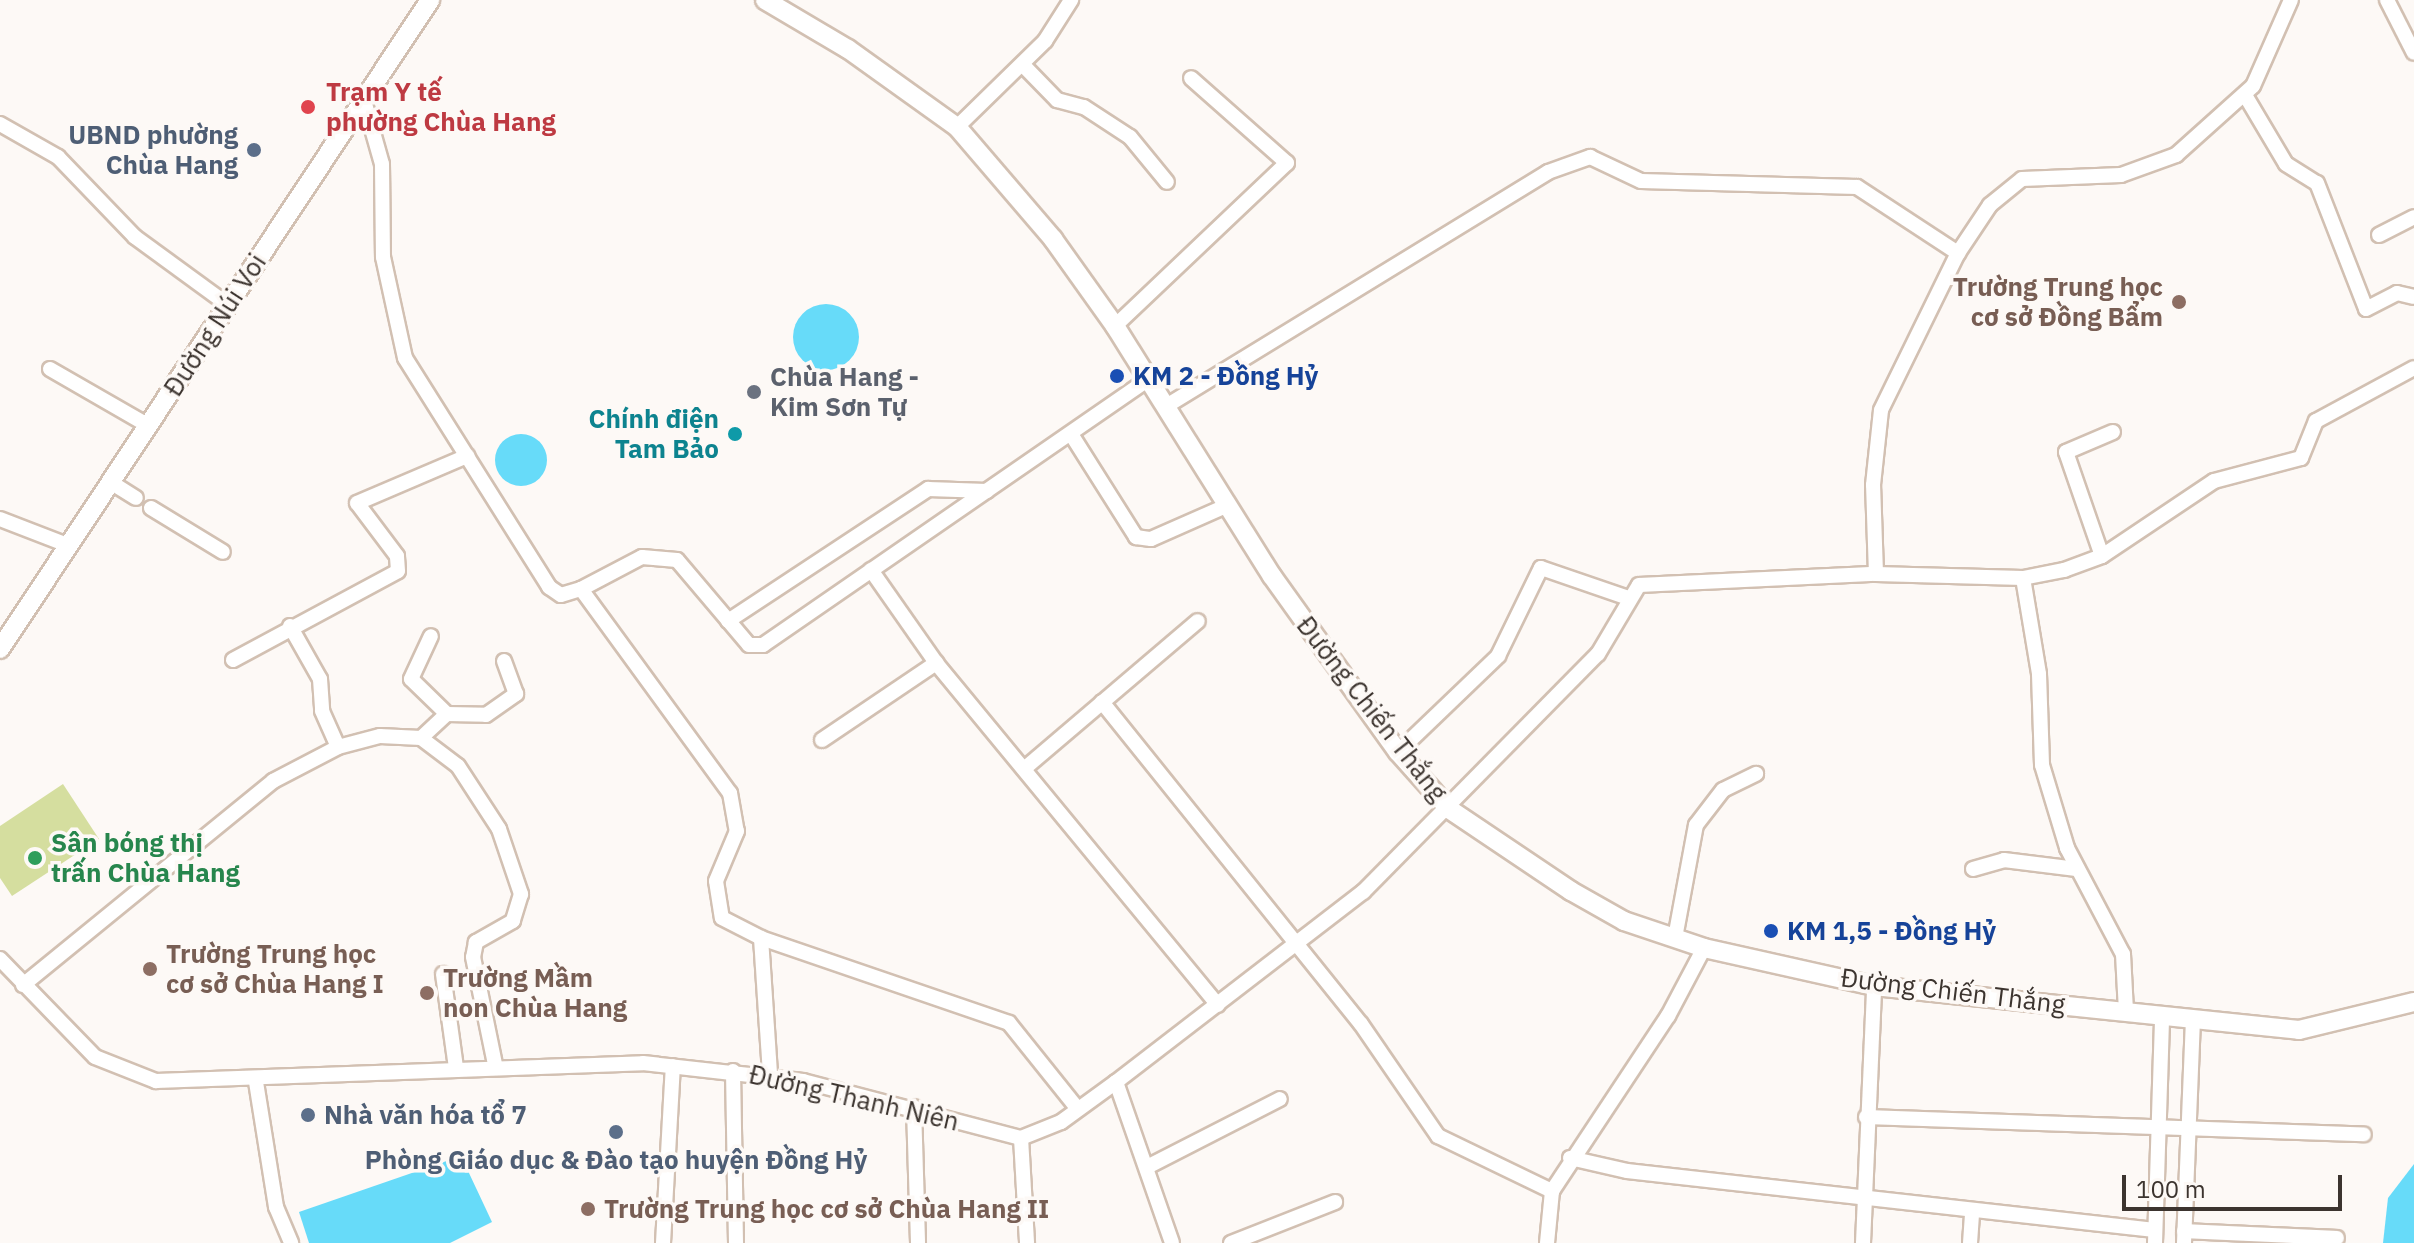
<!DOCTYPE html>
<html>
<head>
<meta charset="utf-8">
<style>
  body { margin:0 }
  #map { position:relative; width:2414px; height:1243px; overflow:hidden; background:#fdf9f6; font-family:"IBM Plex Sans",sans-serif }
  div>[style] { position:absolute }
  .green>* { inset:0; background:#d5de9f }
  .water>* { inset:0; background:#67dbf9 }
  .round { border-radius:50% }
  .roads { filter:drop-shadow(2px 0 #d2c0b2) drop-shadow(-2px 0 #d2c0b2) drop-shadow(0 2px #d2c0b2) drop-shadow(0 -2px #d2c0b2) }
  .minor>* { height:14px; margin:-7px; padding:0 7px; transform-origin:7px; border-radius:7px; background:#fff }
  .major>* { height:18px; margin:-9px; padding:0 9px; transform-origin:9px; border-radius:9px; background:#fff }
  .dots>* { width:22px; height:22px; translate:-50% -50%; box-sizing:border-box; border:4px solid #fdf9f6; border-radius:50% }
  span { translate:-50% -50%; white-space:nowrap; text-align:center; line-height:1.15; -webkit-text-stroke:7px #fdf9f6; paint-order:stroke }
  .health-label { font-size:26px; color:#be3a42; font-weight:700 }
  .left { translate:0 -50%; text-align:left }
  .service-label { font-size:26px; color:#4e5e75; font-weight:700 }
  .right { translate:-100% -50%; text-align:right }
  .education-label { font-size:26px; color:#785e54; font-weight:700 }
  .street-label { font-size:26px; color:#3c342f }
  .transit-label { font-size:26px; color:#164399; font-weight:700 }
  .worship-label { font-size:26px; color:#5b616d; font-weight:700 }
  .culture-label { font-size:26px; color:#0d838f; font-weight:700 }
  .leisure-label { font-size:26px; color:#27864d; font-weight:700 }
  .scale { position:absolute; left:2122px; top:1175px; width:220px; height:36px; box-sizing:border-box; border:4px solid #3c342f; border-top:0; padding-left:10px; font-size:24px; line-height:28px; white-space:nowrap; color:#3c342f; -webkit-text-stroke:6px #fdf9f6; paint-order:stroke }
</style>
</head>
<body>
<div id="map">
  <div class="green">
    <div style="clip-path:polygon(63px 784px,99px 839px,12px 896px,0 878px,0 826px)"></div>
  </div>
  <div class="water">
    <div class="round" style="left:793px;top:304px;width:66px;height:66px"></div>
    <div class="round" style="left:495px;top:434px;width:52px;height:52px"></div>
    <div style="clip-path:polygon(461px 1156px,492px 1222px,450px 1243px,309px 1243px,299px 1212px)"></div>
    <div style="clip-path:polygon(2414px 1164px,2414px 1243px,2383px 1243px,2388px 1198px)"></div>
  </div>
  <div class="roads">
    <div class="minor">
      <div style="left:2387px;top:0;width:59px;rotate:63deg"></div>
      <div style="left:1023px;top:65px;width:49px;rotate:45.8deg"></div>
      <div style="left:1057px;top:100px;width:28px;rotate:15deg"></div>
      <div style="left:1084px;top:107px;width:55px;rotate:33.1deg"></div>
      <div style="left:1130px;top:137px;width:58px;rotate:50.6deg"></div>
      <div style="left:2245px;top:95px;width:80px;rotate:59.3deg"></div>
      <div style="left:2286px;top:164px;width:36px;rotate:32deg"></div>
      <div style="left:2317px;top:183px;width:135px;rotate:68.7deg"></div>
      <div style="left:2366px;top:309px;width:35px;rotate:-27deg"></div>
      <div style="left:2397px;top:293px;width:17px;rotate:13deg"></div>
      <div style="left:365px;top:104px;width:62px;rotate:74.2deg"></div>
      <div style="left:382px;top:164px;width:93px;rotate:89.4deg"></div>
      <div style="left:383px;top:257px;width:103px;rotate:77.7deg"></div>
      <div style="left:405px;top:358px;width:271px;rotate:57.8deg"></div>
      <div style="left:549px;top:587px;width:14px;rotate:34deg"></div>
      <div style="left:561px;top:595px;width:21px;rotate:-17deg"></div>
      <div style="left:581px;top:589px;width:253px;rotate:53.9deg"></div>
      <div style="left:730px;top:793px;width:39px;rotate:80deg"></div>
      <div style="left:737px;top:831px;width:54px;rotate:112.8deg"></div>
      <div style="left:716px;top:881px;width:37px;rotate:81deg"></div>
      <div style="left:722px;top:918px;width:44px;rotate:27.1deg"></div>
      <div style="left:761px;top:938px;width:262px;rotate:18.9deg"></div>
      <div style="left:1009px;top:1023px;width:110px;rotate:51.3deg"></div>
      <div style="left:0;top:124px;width:67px;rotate:29.6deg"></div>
      <div style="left:58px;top:157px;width:111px;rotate:46.1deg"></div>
      <div style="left:135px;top:237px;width:114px;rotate:36.1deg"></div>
      <div style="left:957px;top:127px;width:123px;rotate:-44.3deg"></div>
      <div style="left:1045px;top:41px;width:49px;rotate:-57.6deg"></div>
      <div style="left:2379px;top:235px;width:39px;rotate:-27deg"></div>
      <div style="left:1115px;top:326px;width:237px;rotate:-43.5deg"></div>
      <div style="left:1287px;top:163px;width:128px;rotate:-138.5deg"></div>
      <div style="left:50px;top:369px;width:114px;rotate:29.9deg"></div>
      <div style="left:1168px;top:405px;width:446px;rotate:-31.5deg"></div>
      <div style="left:1548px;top:172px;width:45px;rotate:-19.7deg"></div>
      <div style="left:1590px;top:157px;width:56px;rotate:25.2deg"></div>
      <div style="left:1641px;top:181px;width:216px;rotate:1.6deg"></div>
      <div style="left:1857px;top:187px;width:121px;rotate:33.2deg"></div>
      <div style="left:1071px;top:434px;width:122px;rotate:57.7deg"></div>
      <div style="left:1136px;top:537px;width:15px;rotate:8deg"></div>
      <div style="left:1151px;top:539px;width:84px;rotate:-23.8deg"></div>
      <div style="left:112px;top:483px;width:28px;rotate:32deg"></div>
      <div style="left:151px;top:508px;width:84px;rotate:31.4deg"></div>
      <div style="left:0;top:519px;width:75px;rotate:21.1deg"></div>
      <div style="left:2102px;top:556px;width:110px;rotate:-109.1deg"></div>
      <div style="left:2066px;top:452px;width:51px;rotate:-23.1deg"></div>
      <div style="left:871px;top:570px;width:113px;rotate:55deg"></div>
      <div style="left:936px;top:663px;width:443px;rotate:50.5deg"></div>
      <div style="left:1876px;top:574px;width:89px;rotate:-91.9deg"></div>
      <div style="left:1873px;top:485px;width:75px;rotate:-83.9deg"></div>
      <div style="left:1881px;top:410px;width:175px;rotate:-63.9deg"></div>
      <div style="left:1958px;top:253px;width:58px;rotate:-56.3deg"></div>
      <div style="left:1990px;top:205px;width:41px;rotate:-39.1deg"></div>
      <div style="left:2022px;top:179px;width:99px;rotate:-2.3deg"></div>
      <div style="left:2121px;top:175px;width:59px;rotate:-20deg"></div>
      <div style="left:2176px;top:155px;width:103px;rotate:-41.9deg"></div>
      <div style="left:2253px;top:86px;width:94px;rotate:-66.2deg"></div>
      <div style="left:2023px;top:578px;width:97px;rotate:80.5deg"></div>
      <div style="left:2039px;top:674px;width:91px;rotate:88.1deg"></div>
      <div style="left:2042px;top:765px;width:87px;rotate:73.2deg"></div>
      <div style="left:2067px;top:848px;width:120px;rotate:62.2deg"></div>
      <div style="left:2123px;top:954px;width:58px;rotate:87deg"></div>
      <div style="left:581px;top:589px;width:69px;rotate:-27.7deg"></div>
      <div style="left:642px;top:557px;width:35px;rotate:5deg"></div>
      <div style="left:677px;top:560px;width:111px;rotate:49.7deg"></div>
      <div style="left:749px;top:645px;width:14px"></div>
      <div style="left:763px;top:645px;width:470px;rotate:-34.6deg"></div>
      <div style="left:728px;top:621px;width:240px;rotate:-33.4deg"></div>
      <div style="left:928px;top:489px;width:59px;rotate:1.9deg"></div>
      <div style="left:290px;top:626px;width:61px;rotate:60.5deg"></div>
      <div style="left:320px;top:679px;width:32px;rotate:86deg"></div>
      <div style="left:322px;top:711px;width:39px;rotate:66deg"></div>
      <div style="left:233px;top:660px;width:187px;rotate:-28.3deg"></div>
      <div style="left:398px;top:571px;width:15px;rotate:-94deg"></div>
      <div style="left:397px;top:556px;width:66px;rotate:-127deg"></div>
      <div style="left:357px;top:503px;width:120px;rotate:-23.1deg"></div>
      <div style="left:1102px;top:702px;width:413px;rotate:51.2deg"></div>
      <div style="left:1361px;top:1024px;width:136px;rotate:55.5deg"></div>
      <div style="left:1438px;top:1136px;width:127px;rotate:25.8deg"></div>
      <div style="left:447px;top:714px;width:39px;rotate:1deg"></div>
      <div style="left:486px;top:715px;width:37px;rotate:-35deg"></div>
      <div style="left:516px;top:694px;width:35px;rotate:-110deg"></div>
      <div style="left:421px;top:738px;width:35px;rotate:-43deg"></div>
      <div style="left:447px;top:714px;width:50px;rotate:-135.8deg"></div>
      <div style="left:411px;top:679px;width:47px;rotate:-65.1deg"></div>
      <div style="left:822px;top:740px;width:138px;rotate:-34deg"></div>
      <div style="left:1398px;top:752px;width:139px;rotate:-43.8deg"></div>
      <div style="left:1498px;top:656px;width:98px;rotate:-64deg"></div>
      <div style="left:1541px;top:568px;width:92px;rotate:19deg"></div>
      <div style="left:1024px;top:769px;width:228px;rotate:-40.4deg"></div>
      <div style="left:1973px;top:869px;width:32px;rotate:-16deg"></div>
      <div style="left:2004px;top:860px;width:73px;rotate:7.1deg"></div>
      <div style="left:761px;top:938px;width:137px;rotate:86.2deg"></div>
      <div style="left:1675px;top:938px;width:115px;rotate:-79.5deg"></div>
      <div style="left:1696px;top:825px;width:44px;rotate:-52.4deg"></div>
      <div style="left:1723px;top:790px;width:37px;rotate:-26deg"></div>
      <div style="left:0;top:959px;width:136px;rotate:45.9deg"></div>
      <div style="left:95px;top:1057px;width:66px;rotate:21.5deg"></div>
      <div style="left:156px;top:1081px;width:487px;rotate:-2.1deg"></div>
      <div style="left:643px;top:1063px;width:161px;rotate:6.4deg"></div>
      <div style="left:803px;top:1081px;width:225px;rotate:14.7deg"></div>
      <div style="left:1021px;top:1138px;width:43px;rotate:-21.8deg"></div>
      <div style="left:1061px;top:1122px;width:68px;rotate:-36deg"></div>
      <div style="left:1116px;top:1082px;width:312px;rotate:-37.6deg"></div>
      <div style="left:1363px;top:892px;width:334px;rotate:-45.4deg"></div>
      <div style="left:1598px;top:654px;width:80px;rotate:-59.3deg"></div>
      <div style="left:1639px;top:585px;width:237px;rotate:-2.7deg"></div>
      <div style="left:1876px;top:574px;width:147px;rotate:1.6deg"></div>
      <div style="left:2023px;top:578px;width:42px;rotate:-11deg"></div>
      <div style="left:2064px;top:570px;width:40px;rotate:-20.2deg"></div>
      <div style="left:2102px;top:556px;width:135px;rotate:-33.8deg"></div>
      <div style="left:2214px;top:481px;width:90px;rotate:-14.8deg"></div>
      <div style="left:2301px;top:458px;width:40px;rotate:-68deg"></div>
      <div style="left:2316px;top:421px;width:111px;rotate:-28.4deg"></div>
      <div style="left:443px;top:974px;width:95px;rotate:82.1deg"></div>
      <div style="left:23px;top:985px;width:323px;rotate:-39.2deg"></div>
      <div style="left:273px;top:781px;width:73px;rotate:-27.6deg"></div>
      <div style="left:338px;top:747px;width:43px;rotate:-14.7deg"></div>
      <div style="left:380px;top:736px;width:41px;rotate:2.8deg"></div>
      <div style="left:421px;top:738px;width:46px;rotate:37.1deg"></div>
      <div style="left:458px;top:766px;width:75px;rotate:56.9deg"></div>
      <div style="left:499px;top:829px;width:69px;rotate:71.3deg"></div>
      <div style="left:521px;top:894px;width:28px;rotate:107deg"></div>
      <div style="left:513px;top:921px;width:43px;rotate:150.4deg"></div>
      <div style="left:476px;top:942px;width:15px;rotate:101deg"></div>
      <div style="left:473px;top:957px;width:109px;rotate:78.4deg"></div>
      <div style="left:733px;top:1071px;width:172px;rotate:89deg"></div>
      <div style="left:256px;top:1082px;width:127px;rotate:80.9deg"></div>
      <div style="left:276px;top:1207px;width:39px;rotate:67deg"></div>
      <div style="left:1116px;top:1082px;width:170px;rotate:70.8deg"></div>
      <div style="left:914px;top:1107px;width:136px;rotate:88.3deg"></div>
      <div style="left:1866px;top:1117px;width:498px;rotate:2deg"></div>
      <div style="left:1021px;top:1138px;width:105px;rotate:86.7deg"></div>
      <div style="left:1570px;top:1158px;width:58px;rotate:12.8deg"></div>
      <div style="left:1627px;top:1171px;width:531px;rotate:6.38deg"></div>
      <div style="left:1147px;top:1167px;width:149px;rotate:-27.1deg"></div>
      <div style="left:2184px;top:1231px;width:153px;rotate:2.6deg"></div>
      <div style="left:663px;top:1243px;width:177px;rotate:-86.8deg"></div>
      <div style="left:1231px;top:1243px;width:112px;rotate:-21.5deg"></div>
      <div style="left:1547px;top:1243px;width:52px;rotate:-84.5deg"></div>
      <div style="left:1552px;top:1191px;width:210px;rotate:-56.5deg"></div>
      <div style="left:1668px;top:1016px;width:77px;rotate:-62.1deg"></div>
      <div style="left:1863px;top:1243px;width:257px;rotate:-87.5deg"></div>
      <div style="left:1970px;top:1243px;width:30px;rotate:-86deg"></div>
      <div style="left:2155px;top:1243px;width:223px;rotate:-88.2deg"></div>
      <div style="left:2184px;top:1243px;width:222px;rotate:-87.7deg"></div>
    </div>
    <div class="major">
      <div style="left:765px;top:0;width:96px;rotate:30.6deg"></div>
      <div style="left:848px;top:49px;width:134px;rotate:35.6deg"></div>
      <div style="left:957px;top:127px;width:148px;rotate:49.4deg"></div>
      <div style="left:1053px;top:239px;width:107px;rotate:54.5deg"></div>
      <div style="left:1115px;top:326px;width:295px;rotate:57.9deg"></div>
      <div style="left:1272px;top:576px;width:216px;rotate:54.4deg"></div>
      <div style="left:1398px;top:752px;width:76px;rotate:48.2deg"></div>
      <div style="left:1449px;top:809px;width:147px;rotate:33.9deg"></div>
      <div style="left:1571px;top:891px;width:61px;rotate:29.5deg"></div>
      <div style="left:1624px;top:921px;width:84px;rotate:18.6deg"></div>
      <div style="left:1704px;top:948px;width:174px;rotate:12.6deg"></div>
      <div style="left:1874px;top:986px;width:427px;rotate:5.9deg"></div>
      <div style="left:2299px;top:1030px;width:118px;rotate:-13.7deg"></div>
      <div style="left:0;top:649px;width:779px;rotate:-56.47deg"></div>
    </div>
  </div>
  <div class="dots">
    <div style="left:308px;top:107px;background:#e0444e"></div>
    <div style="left:254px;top:150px;background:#5c6f8a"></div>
    <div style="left:2179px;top:302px;background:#8d6e63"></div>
    <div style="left:1117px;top:376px;background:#1a4fb4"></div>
    <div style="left:754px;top:392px;background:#6b7280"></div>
    <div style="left:735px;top:434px;background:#0f9aa8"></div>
    <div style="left:35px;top:858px;background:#2e9e5b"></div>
    <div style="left:1771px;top:931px;background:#1a4fb4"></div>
    <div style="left:150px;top:969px;background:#8d6e63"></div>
    <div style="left:427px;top:993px;background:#8d6e63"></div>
    <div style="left:308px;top:1115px;background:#5c6f8a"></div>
    <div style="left:616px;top:1132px;background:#5c6f8a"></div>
    <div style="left:588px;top:1209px;background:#8d6e63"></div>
  </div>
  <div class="health-label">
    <span class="left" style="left:326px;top:107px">Trạm Y tế<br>phường Chùa Hang</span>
  </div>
  <div class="service-label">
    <span class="right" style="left:238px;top:150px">UBND phường<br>Chùa Hang</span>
    <span class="left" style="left:324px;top:1115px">Nhà văn hóa tổ 7</span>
    <span style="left:616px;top:1160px">Phòng Giáo dục &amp; Đào tạo huyện Đồng Hỷ</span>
  </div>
  <div class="education-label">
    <span class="right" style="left:2163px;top:302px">Trường Trung học<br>cơ sở Đồng Bẩm</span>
    <span class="left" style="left:166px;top:969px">Trường Trung học<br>cơ sở Chùa Hang I</span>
    <span class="left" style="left:443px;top:993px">Trường Mầm<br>non Chùa Hang</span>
    <span class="left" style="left:604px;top:1209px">Trường Trung học cơ sở Chùa Hang II</span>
  </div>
  <div class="street-label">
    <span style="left:215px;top:325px;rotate:-57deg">Đường Núi Voi</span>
    <span style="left:1372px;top:709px;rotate:52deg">Đường Chiến Thắng</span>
    <span style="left:1953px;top:991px;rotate:7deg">Đường Chiến Thắng</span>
    <span style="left:854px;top:1098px;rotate:13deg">Đường Thanh Niên</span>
  </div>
  <div class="transit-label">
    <span class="left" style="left:1133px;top:376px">KM 2 - Đồng Hỷ</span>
    <span class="left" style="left:1787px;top:931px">KM 1,5 - Đồng Hỷ</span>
  </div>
  <div class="worship-label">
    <span class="left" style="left:770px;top:392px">Chùa Hang -<br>Kim Sơn Tự</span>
  </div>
  <div class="culture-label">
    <span class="right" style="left:719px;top:434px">Chính điện<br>Tam Bảo</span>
  </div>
  <div class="leisure-label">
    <span class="left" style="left:51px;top:858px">Sân bóng thị<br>trấn Chùa Hang</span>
  </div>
  <div class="scale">100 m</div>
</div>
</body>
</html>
